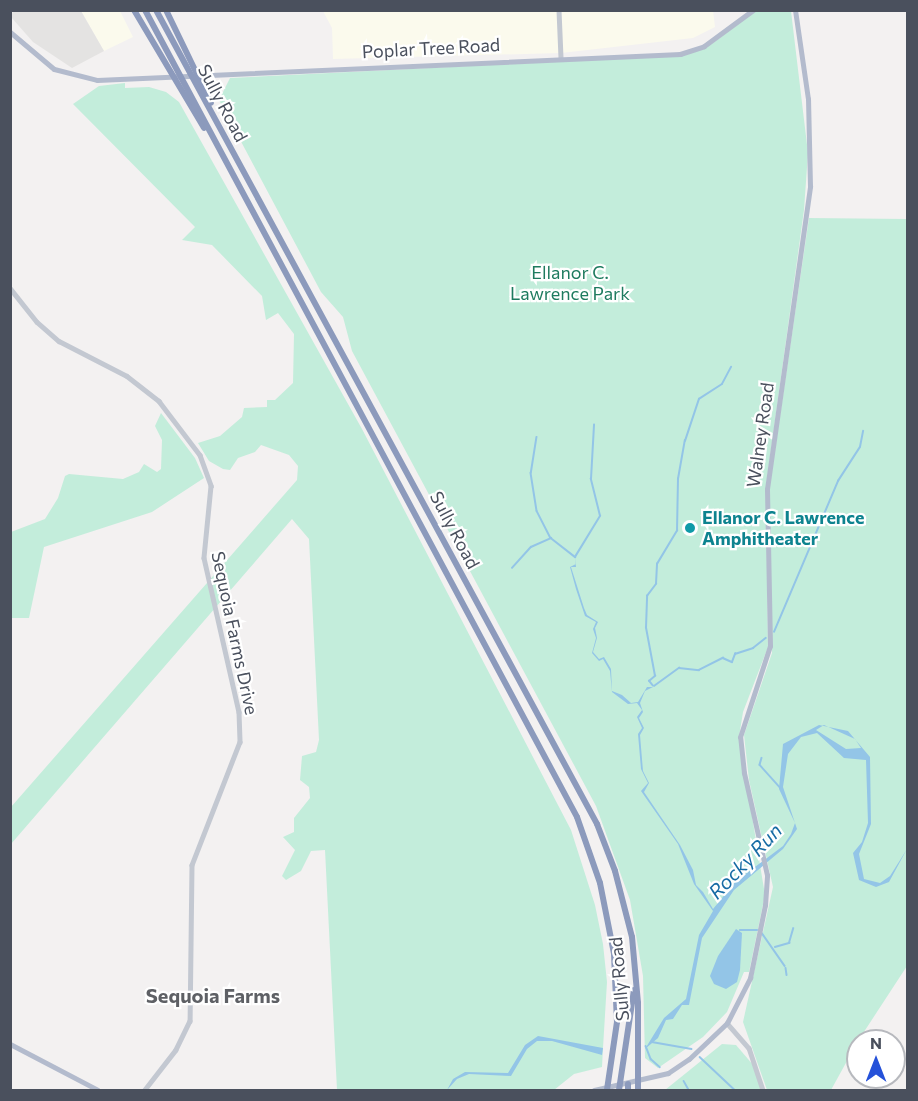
<!DOCTYPE html>
<html>
<head>
<meta charset="utf-8">
<style>
  body { margin:0 }
  #map { position:relative; width:918px; height:1101px; overflow:hidden; background:#f3f1f1; font-family:Commissioner,sans-serif }
  div>[style] { position:absolute }
  .commercial>* { inset:0; background:#fbfaed }
  .education>* { inset:0; background:#e4e3e2 }
  .green>* { inset:0; background:#c3eddb }
  .water>* { inset:0; background:#93c5e7 }
  .stream>* { height:1.5px; margin:-0.75px; padding:0 0.75px; transform-origin:0.75px; border-radius:0.75px; background:#93c5e7 }
  .minor>* { height:4.5px; margin:-2.25px; padding:0 2.25px; transform-origin:2.25px; border-radius:2.25px; background:#c3c8d1 }
  .major>* { height:5px; margin:-2.5px; padding:0 2.5px; transform-origin:2.5px; border-radius:2.5px; background:#b3bbcd }
  .highway>* { height:6px; margin:-3px; padding:0 3px; transform-origin:3px; border-radius:3px; background:#8c9abc }
  .dots>* { width:16px; height:16px; translate:-50% -50%; box-sizing:border-box; border:3px solid #fff; border-radius:50% }
  span { translate:-50% -50%; white-space:nowrap; text-align:center; line-height:1.15; -webkit-text-stroke:4.5px #fff; paint-order:stroke }
  .street-label { font-size:18px; color:#4a505d }
  .park-label { font-size:18px; color:#1e7b5f }
  .culture-label { font-size:18px; color:#0d838f; font-weight:700 }
  .left { translate:0 -50%; text-align:left }
  .water-label { font-size:20px; color:#166ba4; font-style:italic }
  .neighbourhood-label { font-size:20px; color:#5e6065; font-weight:700 }
  .frame { position:absolute; inset:0; border:12px solid #4a505d; pointer-events:none }
  .north { position:absolute; left:846px; top:1029px; width:60px; height:60px; box-sizing:border-box; background:#fff; border:2px solid #b7b9be; border-radius:50%; rotate:0deg; font-size:16px; font-weight:700; line-height:24px; text-align:center; color:#4a505d }
  .north::after { content:''; display:block; margin:auto; width:21px; height:27px; background:#2551d9; clip-path:polygon(50% 0,100% 100%,50% 72%,0 100%) }
</style>
</head>
<body>
<div id="map">
  <div class="commercial">
    <div style="clip-path:polygon(713px 10px,715px 27px,693px 38px,561px 53px,333px 59px,332px 28px,323px 11px)"></div>
    <div style="clip-path:polygon(81px 11px,120px 11px,133px 37px,104px 51px)"></div>
  </div>
  <div class="education">
    <div style="clip-path:polygon(13px 11px,81px 11px,104px 51px,72px 68px,33px 42px,11px 17px)"></div>
  </div>
  <div class="green">
    <div style="clip-path:polygon(756px 11px,791px 11px,808px 153px,804px 210px,766px 486px,768px 647px,743px 712px,739px 737px,765px 895px,749px 972px,744px 972px,727px 1012px,703px 1037px,658px 1068px,645px 1058px,643px 976px,630px 900px,596px 806px,352px 351px,343px 317px,321px 292px,219px 100px,230px 78px,672px 56px,713px 43px)"></div>
    <div style="clip-path:polygon(125px 83px,125px 88px,149px 87px,166px 92px,179px 102px,362px 429px,571px 830px,595px 905px,603px 944px,607px 982px,603px 1048px,602px 1067px,574px 1074px,554px 1090px,337px 1090px,325px 850px,311px 851px,301px 871px,286px 880px,282px 876px,295px 850px,283px 837px,294px 832px,294px 818px,310px 798px,309px 787px,300px 780px,302px 756px,316px 752px,319px 740px,309px 539px,292px 519px,11px 844px,11px 807px,297px 480px,298px 466px,289px 455px,261px 445px,255px 452px,238px 458px,230px 470px,223px 469px,209px 461px,198px 443px,220px 436px,242px 417px,244px 408px,267px 407px,267px 400px,275px 400px,293px 383px,294px 334px,278px 313px,266px 320px,262px 296px,212px 245px,182px 240px,195px 227px,73px 104px,99px 86px)"></div>
    <div style="clip-path:polygon(809px 218px,907px 219px,907px 966px,858px 1041px,831px 1090px,767px 1090px,743px 1022px,773px 887px,749px 780px,744px 735px,772px 653px,769px 491px)"></div>
    <div style="clip-path:polygon(161px 413px,195px 458px,204px 478px,152px 512px,44px 547px,29px 618px,11px 618px,11px 532px,45px 519px,58px 498px,65px 476px,69px 474px,123px 479px,139px 472px,144px 464px,157px 472px,161px 469px,162px 440px,155px 426px)"></div>
    <div style="clip-path:polygon(722px 1044px,736px 1045px,754px 1066px,762px 1090px,665px 1090px)"></div>
  </div>
  <div class="water">
    <div style="clip-path:polygon(evenodd,575px 557px,576px 567px,571px 567px,584px 608px,587px 615px,598px 622px,595px 628px,597px 638px,593px 652px,599px 659px,604px 657px,611px 669px,612px 691px,622px 695px,631px 703px,638px 702px,647px 687px,653px 687px,645px 691px,640px 703px,643px 712px,639px 718px,644px 728px,640px 735px,643px 771px,649px 783px,644px 792px,680px 845px,693px 870px,696px 885px,703px 892px,713px 909px,736px 881px,783px 846px,791px 834px,795px 823px,779px 789px,783px 744px,819px 725px,848px 731px,870px 757px,871px 824px,859px 854px,864px 879px,880px 883px,890px 876px,907px 849px,889px 882px,876px 887px,859px 880px,853px 853px,862px 842px,868px 823px,866px 760px,844px 758px,817px 733px,801px 737px,788px 754px,783px 787px,797px 829px,783px 849px,734px 890px,702px 938px,689px 1005px,682px 1005px,673px 1019px,666px 1020px,658px 1038px,645px 1049px,664px 1018px,686px 999px,699px 935px,713px 911px,694px 884px,678px 844px,641px 791px,648px 783px,641px 769px,638px 734px,642px 728px,637px 717px,642px 710px,637px 703px,628px 704px,612px 692px,610px 671px,603px 659px,599px 661px,592px 653px,596px 638px,593px 629px,596px 622px,585px 616px,576px 589px,570px 567px,576px 564px,575px 557px,824px 725px,855px 739px,861px 748px,846px 749px,816px 730px,824px 725px)"></div>
    <div style="clip-path:polygon(736px 929px,742px 933px,740px 970px,737px 982px,726px 989px,714px 984px,710px 976px,718px 956px)"></div>
    <div style="clip-path:polygon(538px 1036px,603px 1048px,602px 1055px,552px 1041px,537px 1041px,527px 1049px,511px 1076px,469px 1074px,457px 1079px,447px 1090px,453px 1079px,465px 1072px,508px 1073px,525px 1045px)"></div>
  </div>
  <div class="stream">
    <div style="left:537px;top:437px;width:36px;rotate:99deg"></div>
    <div style="left:531px;top:473px;width:38px;rotate:81deg"></div>
    <div style="left:537px;top:511px;width:30px;rotate:63deg"></div>
    <div style="left:551px;top:538px;width:31px;rotate:38deg"></div>
    <div style="left:575px;top:557px;width:48px;rotate:-58.6deg"></div>
    <div style="left:600px;top:516px;width:38px;rotate:-104deg"></div>
    <div style="left:591px;top:479px;width:54px;rotate:-86.8deg"></div>
    <div style="left:512px;top:568px;width:28px;rotate:-48deg"></div>
    <div style="left:531px;top:547px;width:22px;rotate:-24deg"></div>
    <div style="left:774px;top:632px;width:164px;rotate:-67deg"></div>
    <div style="left:838px;top:481px;width:40px;rotate:-57.1deg"></div>
    <div style="left:860px;top:447px;width:16px;rotate:-79deg"></div>
    <div style="left:653px;top:686px;width:6px;rotate:-129deg"></div>
    <div style="left:649px;top:681px;width:8px;rotate:-40deg"></div>
    <div style="left:655px;top:676px;width:49px;rotate:-100.6deg"></div>
    <div style="left:646px;top:628px;width:32px;rotate:-88deg"></div>
    <div style="left:647px;top:596px;width:15px;rotate:-53deg"></div>
    <div style="left:656px;top:584px;width:20px;rotate:-87deg"></div>
    <div style="left:657px;top:564px;width:39px;rotate:-59deg"></div>
    <div style="left:677px;top:531px;width:52px;rotate:-88.9deg"></div>
    <div style="left:678px;top:479px;width:39px;rotate:-80deg"></div>
    <div style="left:685px;top:441px;width:44px;rotate:-71.6deg"></div>
    <div style="left:699px;top:399px;width:27px;rotate:-33deg"></div>
    <div style="left:722px;top:384px;width:19px;rotate:-62deg"></div>
    <div style="left:654px;top:686px;width:31px;rotate:-36deg"></div>
    <div style="left:679px;top:668px;width:20px;rotate:6deg"></div>
    <div style="left:699px;top:670px;width:27px;rotate:-27deg"></div>
    <div style="left:723px;top:658px;width:10px;rotate:24deg"></div>
    <div style="left:732px;top:662px;width:9px;rotate:-69deg"></div>
    <div style="left:735px;top:654px;width:19px;rotate:-18deg"></div>
    <div style="left:753px;top:648px;width:16px;rotate:-38deg"></div>
    <div style="left:762px;top:758px;width:7px;rotate:106deg"></div>
    <div style="left:760px;top:765px;width:30px;rotate:48deg"></div>
    <div style="left:740px;top:930px;width:17px"></div>
    <div style="left:762px;top:933px;width:40px;rotate:55.1deg"></div>
    <div style="left:775px;top:947px;width:15px;rotate:-16deg"></div>
    <div style="left:789px;top:943px;width:15px;rotate:-74deg"></div>
    <div style="left:786px;top:968px;width:7px;rotate:82deg"></div>
    <div style="left:652px;top:1042px;width:40px;rotate:10deg"></div>
    <div style="left:646px;top:1046px;width:14px;rotate:69deg"></div>
    <div style="left:651px;top:1059px;width:12px;rotate:42deg"></div>
    <div style="left:700px;top:1057px;width:48px;rotate:43.3deg"></div>
    <div style="left:684px;top:1081px;width:10px;rotate:61deg"></div>
  </div>
  <div class="minor">
    <div style="left:559px;top:10px;width:48px;rotate:87.6deg"></div>
    <div style="left:10px;top:288px;width:43px;rotate:51.5deg"></div>
    <div style="left:37px;top:322px;width:29px;rotate:41deg"></div>
    <div style="left:59px;top:341px;width:76px;rotate:27.2deg"></div>
    <div style="left:127px;top:376px;width:41px;rotate:38deg"></div>
    <div style="left:159px;top:401px;width:68px;rotate:52.8deg"></div>
    <div style="left:200px;top:455px;width:33px;rotate:70deg"></div>
    <div style="left:211px;top:486px;width:72px;rotate:95.6deg"></div>
    <div style="left:204px;top:558px;width:158px;rotate:77.2deg"></div>
    <div style="left:239px;top:712px;width:30px;rotate:88deg"></div>
    <div style="left:240px;top:742px;width:132px;rotate:111.3deg"></div>
    <div style="left:192px;top:865px;width:156px;rotate:90.7deg"></div>
    <div style="left:190px;top:1021px;width:32px;rotate:116deg"></div>
    <div style="left:176px;top:1050px;width:51px;rotate:127.8deg"></div>
    <div style="left:727px;top:1023px;width:33px;rotate:49deg"></div>
    <div style="left:749px;top:1048px;width:44px;rotate:71.6deg"></div>
  </div>
  <div class="major">
    <div style="left:10px;top:32px;width:57px;rotate:40.1deg"></div>
    <div style="left:54px;top:69px;width:44px;rotate:14.3deg"></div>
    <div style="left:97px;top:80px;width:584px;rotate:-2.55deg"></div>
    <div style="left:680px;top:54px;width:25px;rotate:-18deg"></div>
    <div style="left:704px;top:46px;width:61px;rotate:-36.3deg"></div>
    <div style="left:10px;top:1044px;width:99px;rotate:27.6deg"></div>
    <div style="left:594px;top:1090px;width:76px;rotate:-12.9deg"></div>
    <div style="left:668px;top:1073px;width:25px;rotate:-34deg"></div>
    <div style="left:689px;top:1059px;width:52px;rotate:-43.5deg"></div>
    <div style="left:727px;top:1023px;width:51px;rotate:-62.9deg"></div>
    <div style="left:750px;top:978px;width:75px;rotate:-78.4deg"></div>
    <div style="left:765px;top:905px;width:30px;rotate:-86deg"></div>
    <div style="left:767px;top:875px;width:105px;rotate:-102.7deg"></div>
    <div style="left:744px;top:773px;width:36px;rotate:-96deg"></div>
    <div style="left:740px;top:737px;width:96px;rotate:-71.8deg"></div>
    <div style="left:770px;top:646px;width:157px;rotate:-91.1deg"></div>
    <div style="left:767px;top:489px;width:306px;rotate:-81.9deg"></div>
    <div style="left:810px;top:186px;width:87px;rotate:-91.3deg"></div>
    <div style="left:808px;top:99px;width:90px;rotate:-98.3deg"></div>
  </div>
  <div class="highway">
    <div style="left:134px;top:10px;width:137px;rotate:59.3deg"></div>
    <div style="left:145px;top:10px;width:915px;rotate:61.84deg"></div>
    <div style="left:577px;top:817px;width:70px;rotate:70.8deg"></div>
    <div style="left:600px;top:883px;width:72px;rotate:78.8deg"></div>
    <div style="left:614px;top:954px;width:68px;rotate:87.5deg"></div>
    <div style="left:617px;top:1022px;width:69px;rotate:98.4deg"></div>
    <div style="left:156px;top:10px;width:926px;rotate:61.55deg"></div>
    <div style="left:597px;top:824px;width:50px;rotate:69deg"></div>
    <div style="left:615px;top:871px;width:68px;rotate:75.6deg"></div>
    <div style="left:632px;top:937px;width:66px;rotate:84.8deg"></div>
    <div style="left:638px;top:1003px;width:87px;rotate:90deg"></div>
    <div style="left:166px;top:10px;width:103px;rotate:64.2deg"></div>
    <div style="left:619px;top:1090px;width:101px;rotate:-81.5deg"></div>
    <div style="left:628px;top:1090px;width:6px;rotate:-90deg"></div>
  </div>
  <div class="dots">
    <div style="left:690px;top:528px;background:#0f9aa8"></div>
  </div>
  <div class="street-label">
    <span style="left:431px;top:48px;rotate:-3deg">Poplar Tree Road</span>
    <span style="left:223px;top:103px;rotate:62deg">Sully Road</span>
    <span style="left:760px;top:435px;rotate:-82deg">Walney Road</span>
    <span style="left:455px;top:530px;rotate:62deg">Sully Road</span>
    <span style="left:235px;top:633px;rotate:78deg">Sequoia Farms Drive</span>
    <span style="left:619px;top:979px;rotate:-95deg">Sully Road</span>
  </div>
  <div class="park-label">
    <span style="left:570px;top:283px">Ellanor C.<br>Lawrence Park</span>
  </div>
  <div class="culture-label">
    <span class="left" style="left:702px;top:528px">Ellanor C. Lawrence<br>Amphitheater</span>
  </div>
  <div class="water-label">
    <span style="left:745px;top:861px;rotate:-46deg">Rocky Run</span>
  </div>
  <div class="neighbourhood-label">
    <span style="left:213px;top:995px">Sequoia Farms</span>
  </div>
  <div class="frame"></div>
  <div class="north">N</div>
</div>
</body>
</html>
